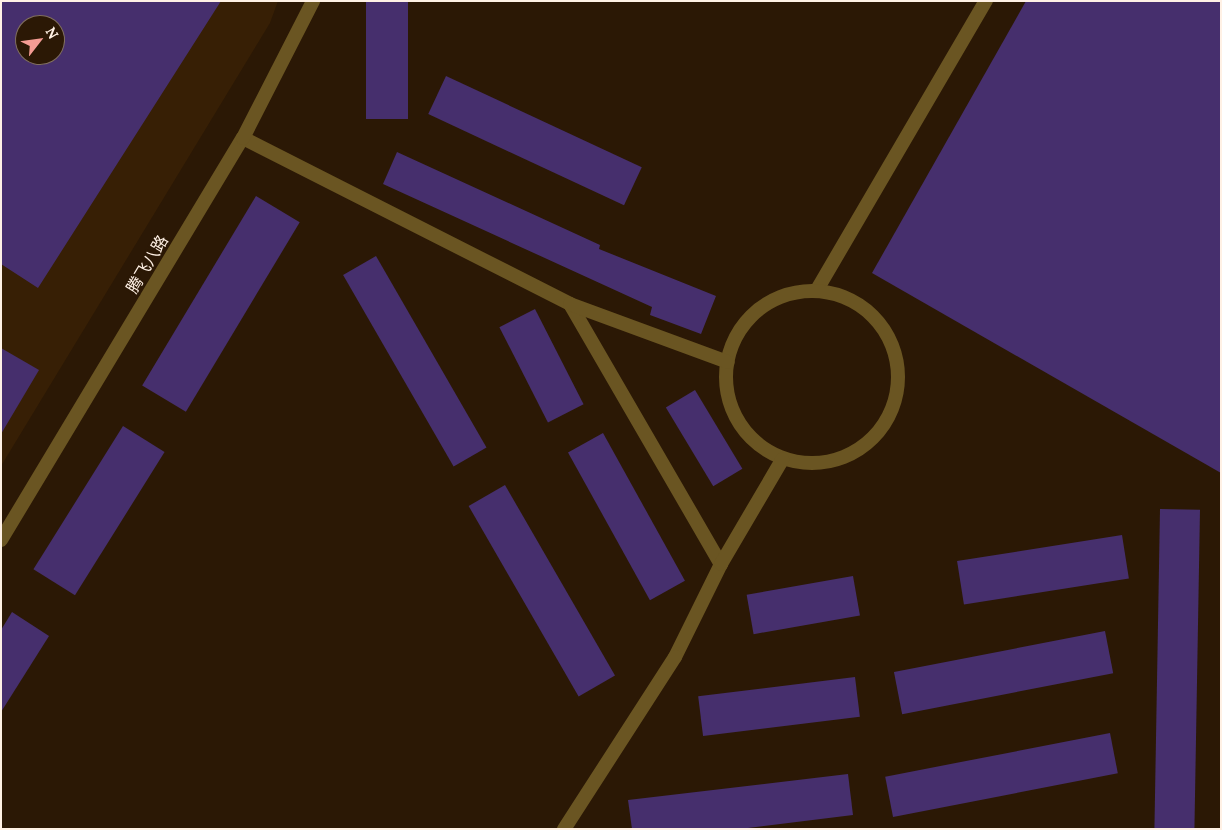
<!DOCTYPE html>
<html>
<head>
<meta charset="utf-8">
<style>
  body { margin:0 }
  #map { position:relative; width:1222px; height:830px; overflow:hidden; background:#2b1805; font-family:Lora,"Noto Sans SC",serif }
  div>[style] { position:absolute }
  .built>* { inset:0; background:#371f05 }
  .building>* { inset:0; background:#462f6d; transform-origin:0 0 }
  .minor>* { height:14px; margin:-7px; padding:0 7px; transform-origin:7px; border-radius:7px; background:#6a5522 }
  .minor>.ring { margin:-7px; padding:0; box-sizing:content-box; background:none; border:14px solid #6a5522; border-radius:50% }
  span { translate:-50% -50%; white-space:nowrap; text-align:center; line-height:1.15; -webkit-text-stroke:4px #2b1805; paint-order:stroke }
  .street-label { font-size:16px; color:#fff1e5 }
  .frame { position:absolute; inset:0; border:2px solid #fff1e5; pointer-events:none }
  .north { position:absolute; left:15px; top:15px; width:50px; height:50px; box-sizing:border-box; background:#2b1805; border:1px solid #806f5f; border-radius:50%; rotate:60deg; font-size:14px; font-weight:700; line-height:20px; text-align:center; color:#fff1e5 }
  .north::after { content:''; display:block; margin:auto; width:18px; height:22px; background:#f59c94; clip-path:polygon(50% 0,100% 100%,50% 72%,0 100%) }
</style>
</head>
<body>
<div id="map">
  <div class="built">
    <div style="clip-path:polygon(evenodd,1px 1px,278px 1px,270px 23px,1px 466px,1px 1px,25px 25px,55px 25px,55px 55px,25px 55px,25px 25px)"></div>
  </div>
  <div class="building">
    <div style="clip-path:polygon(evenodd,1px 1px,221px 1px,38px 288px,1px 264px,1px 1px,25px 25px,55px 25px,55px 55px,25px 55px,25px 25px)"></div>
    <div style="left:366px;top:1px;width:42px;height:118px"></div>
    <div style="clip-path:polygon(1026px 1px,1221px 1px,1221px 473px,872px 273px)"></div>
    <div style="left:446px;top:76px;width:216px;height:42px;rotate:25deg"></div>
    <div style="clip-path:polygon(397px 152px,600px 245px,599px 249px,716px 296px,701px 334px,650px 315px,652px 307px,383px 184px)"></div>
    <div style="left:256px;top:196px;width:51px;height:221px;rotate:31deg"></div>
    <div style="left:376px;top:256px;width:221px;height:38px;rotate:60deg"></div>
    <div style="left:535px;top:309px;width:107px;height:40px;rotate:63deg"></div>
    <div style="clip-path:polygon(1px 348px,39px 370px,1px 434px)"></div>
    <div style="left:695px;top:390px;width:92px;height:34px;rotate:59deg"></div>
    <div style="left:123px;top:426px;width:49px;height:169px;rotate:32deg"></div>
    <div style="left:603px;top:433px;width:169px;height:40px;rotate:61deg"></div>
    <div style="left:505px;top:485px;width:220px;height:42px;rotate:60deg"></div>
    <div style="left:1160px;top:509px;width:40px;height:320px;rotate:1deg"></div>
    <div style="left:1122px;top:535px;width:44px;height:167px;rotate:81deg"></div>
    <div style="left:853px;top:576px;width:40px;height:108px;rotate:80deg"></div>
    <div style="clip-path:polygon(12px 612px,49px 636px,1px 712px,1px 630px)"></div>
    <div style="left:1105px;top:631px;width:43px;height:215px;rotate:79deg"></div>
    <div style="left:855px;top:677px;width:40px;height:158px;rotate:83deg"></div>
    <div style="left:1110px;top:733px;width:41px;height:229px;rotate:79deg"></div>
    <div style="clip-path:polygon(848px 774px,853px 815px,740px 829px,632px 829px,628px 800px)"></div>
  </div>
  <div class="minor">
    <div style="left:243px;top:138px;width:367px;rotate:26.9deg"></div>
    <div style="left:570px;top:304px;width:301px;rotate:59.9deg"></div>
    <div style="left:721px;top:564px;width:104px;rotate:116.3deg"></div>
    <div style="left:675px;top:657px;width:205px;rotate:122.8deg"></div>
    <div style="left:818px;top:288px;width:333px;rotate:-59.7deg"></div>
    <div class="ring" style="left:726px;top:291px;width:158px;height:158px"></div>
    <div style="left:570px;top:304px;width:168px;rotate:20.2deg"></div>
    <div style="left:1px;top:540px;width:469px;rotate:-59deg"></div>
    <div style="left:243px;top:138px;width:154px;rotate:-62.9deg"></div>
    <div style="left:721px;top:564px;width:121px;rotate:-59.6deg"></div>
  </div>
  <div class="street-label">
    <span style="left:147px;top:264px;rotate:-59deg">腾飞八路</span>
  </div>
  <div class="frame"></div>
  <div class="north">N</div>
</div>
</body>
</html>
